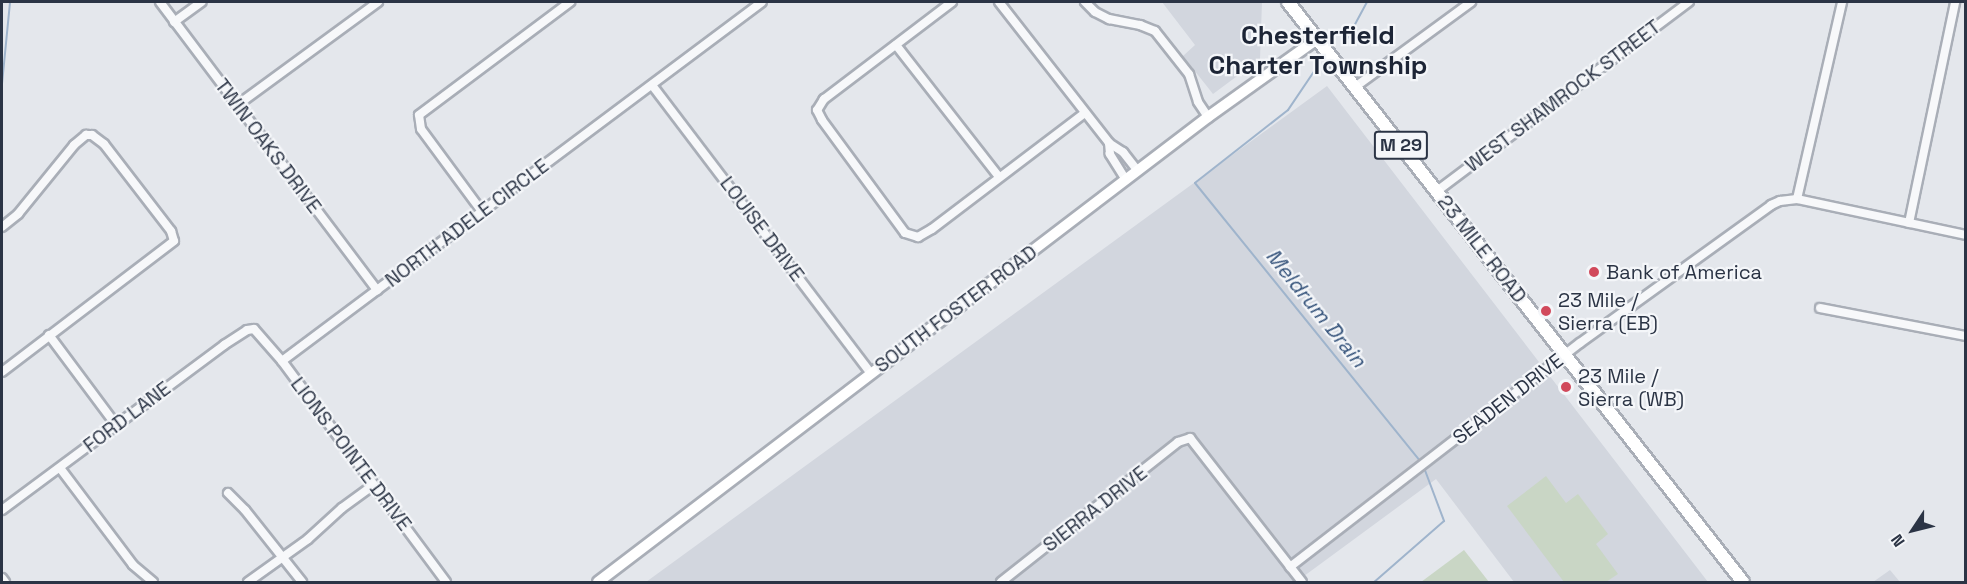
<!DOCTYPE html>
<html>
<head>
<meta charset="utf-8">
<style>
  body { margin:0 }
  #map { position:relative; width:1967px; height:584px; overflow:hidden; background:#e4e7ec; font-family:"Space Grotesk",sans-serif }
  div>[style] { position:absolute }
  .built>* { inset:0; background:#d2d6de }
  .green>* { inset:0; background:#c9d6c5 }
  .stream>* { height:2px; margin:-1px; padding:0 1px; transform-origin:1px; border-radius:1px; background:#9fb4cc }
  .roads { filter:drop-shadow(2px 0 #a9aeb7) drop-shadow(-2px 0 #a9aeb7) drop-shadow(0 2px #a9aeb7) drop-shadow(0 -2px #a9aeb7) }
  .street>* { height:8px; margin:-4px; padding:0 4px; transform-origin:4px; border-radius:4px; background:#f7f8fa }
  .secondary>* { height:10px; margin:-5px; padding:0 5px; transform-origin:5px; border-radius:5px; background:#fff }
  .primary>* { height:12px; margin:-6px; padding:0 6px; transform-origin:6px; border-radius:6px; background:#fff }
  .dots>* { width:16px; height:16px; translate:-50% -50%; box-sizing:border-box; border:3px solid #f4f6f9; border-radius:50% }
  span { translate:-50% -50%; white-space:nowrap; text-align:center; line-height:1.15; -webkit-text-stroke:4.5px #f4f6f9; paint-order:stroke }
  .shield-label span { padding:2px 4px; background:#f4f6f9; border:2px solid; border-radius:4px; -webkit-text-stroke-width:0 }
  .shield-label { font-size:18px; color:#2b3445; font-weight:700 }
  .street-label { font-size:20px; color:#2b3445 }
  .poi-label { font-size:20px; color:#2b3445 }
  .left { translate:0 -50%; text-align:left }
  .water-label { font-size:21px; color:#34527a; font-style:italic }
  .district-label { font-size:26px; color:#1d2536; font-weight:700 }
  .frame { position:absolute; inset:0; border:3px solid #2b3445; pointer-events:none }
  .north { position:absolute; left:1883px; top:500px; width:60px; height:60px; -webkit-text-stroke:4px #f4f6f9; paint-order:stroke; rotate:235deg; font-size:16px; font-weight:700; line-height:24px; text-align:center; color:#2b3445 }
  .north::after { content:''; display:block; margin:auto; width:21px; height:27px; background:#2b3445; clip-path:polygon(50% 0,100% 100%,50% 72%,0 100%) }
</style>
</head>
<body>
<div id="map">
  <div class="built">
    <div style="clip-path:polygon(1162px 2px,1262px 2px,1260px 59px,1213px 94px,1183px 56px,1195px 45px)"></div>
    <div style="clip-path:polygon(1327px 86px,1708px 582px,1514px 582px,1436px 479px,1300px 579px,1302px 582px,646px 582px)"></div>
    <div style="clip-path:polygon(1890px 570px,1900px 582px,1873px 582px)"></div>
  </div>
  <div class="green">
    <div style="clip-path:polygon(1546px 476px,1566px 503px,1578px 494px,1608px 534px,1596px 544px,1618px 574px,1606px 582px,1564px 582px,1507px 506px)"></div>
    <div style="clip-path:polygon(1464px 550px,1489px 582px,1421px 582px)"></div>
  </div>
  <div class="stream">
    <div style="left:1346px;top:41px;width:44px;rotate:-61.7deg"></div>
    <div style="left:1317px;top:67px;width:52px;rotate:124deg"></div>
    <div style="left:1288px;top:110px;width:118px;rotate:141.9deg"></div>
    <div style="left:1195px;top:183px;width:363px;rotate:51deg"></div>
    <div style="left:1423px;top:465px;width:60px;rotate:69.4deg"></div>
    <div style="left:1444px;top:521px;width:93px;rotate:138.9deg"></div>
    <div style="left:2px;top:84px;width:82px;rotate:-84.4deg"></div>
  </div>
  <div class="roads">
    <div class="street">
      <div style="left:160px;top:2px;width:361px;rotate:53deg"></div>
      <div style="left:952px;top:2px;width:161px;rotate:142.8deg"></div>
      <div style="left:824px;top:99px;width:13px;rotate:122deg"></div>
      <div style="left:817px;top:110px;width:11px;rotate:63deg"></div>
      <div style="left:822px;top:120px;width:140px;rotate:53.7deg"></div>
      <div style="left:905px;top:233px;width:14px;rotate:17deg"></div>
      <div style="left:918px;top:237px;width:16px;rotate:-30deg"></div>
      <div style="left:932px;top:229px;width:192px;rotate:-37.2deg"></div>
      <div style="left:999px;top:2px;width:179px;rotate:52deg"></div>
      <div style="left:1085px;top:2px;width:14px;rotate:45deg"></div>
      <div style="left:1095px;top:12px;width:16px;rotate:27deg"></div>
      <div style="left:1109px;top:19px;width:32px;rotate:11deg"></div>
      <div style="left:1140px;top:25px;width:16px;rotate:22deg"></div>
      <div style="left:1155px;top:31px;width:55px;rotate:51.7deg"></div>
      <div style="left:1189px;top:74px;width:29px;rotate:72deg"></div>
      <div style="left:1198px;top:102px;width:18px;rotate:56deg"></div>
      <div style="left:174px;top:22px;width:34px;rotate:-36deg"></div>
      <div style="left:896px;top:45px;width:167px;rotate:52deg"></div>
      <div style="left:652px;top:85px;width:362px;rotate:52.8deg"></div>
      <div style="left:1355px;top:87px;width:144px;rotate:-36.2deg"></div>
      <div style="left:236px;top:106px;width:176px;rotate:-36.2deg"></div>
      <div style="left:1126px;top:180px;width:31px;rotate:-122deg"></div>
      <div style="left:1110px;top:154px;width:11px;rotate:-95deg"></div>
      <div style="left:1109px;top:143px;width:17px;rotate:33deg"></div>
      <div style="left:1123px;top:152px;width:24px;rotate:52deg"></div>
      <div style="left:1437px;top:191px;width:315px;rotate:-36.9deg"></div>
      <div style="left:1797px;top:199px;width:202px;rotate:-77.1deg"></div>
      <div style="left:483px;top:213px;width:104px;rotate:-126.4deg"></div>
      <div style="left:421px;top:129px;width:14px;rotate:-98deg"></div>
      <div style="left:419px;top:115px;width:189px;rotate:-36.8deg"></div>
      <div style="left:1909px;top:223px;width:226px;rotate:-78.2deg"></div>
      <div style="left:2px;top:227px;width:21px;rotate:-39deg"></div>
      <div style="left:18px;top:214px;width:89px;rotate:-50.9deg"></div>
      <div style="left:74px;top:145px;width:16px;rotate:-40deg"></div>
      <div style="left:86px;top:135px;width:6px"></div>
      <div style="left:92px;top:135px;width:15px;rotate:37deg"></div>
      <div style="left:104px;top:144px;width:110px;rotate:52.4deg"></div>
      <div style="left:171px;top:231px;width:10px;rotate:73deg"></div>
      <div style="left:174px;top:241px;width:216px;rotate:142.7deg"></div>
      <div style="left:1820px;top:308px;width:149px;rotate:10.9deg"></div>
      <div style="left:49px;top:335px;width:112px;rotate:53.3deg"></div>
      <div style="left:282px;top:361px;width:599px;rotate:-36.79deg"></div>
      <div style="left:60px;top:468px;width:121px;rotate:53deg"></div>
      <div style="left:133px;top:565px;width:26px;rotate:40deg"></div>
      <div style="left:228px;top:493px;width:24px;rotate:45deg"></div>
      <div style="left:245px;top:510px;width:92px;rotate:51.6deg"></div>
      <div style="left:2px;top:510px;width:277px;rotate:-36.6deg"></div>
      <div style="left:224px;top:345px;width:27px;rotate:-33deg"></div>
      <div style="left:247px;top:330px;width:7px;rotate:-8deg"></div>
      <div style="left:254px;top:329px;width:43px;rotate:48.8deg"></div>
      <div style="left:282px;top:361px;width:275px;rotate:53.4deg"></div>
      <div style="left:1290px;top:567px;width:366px;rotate:-37.7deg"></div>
      <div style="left:1580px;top:343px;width:236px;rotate:-35.8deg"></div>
      <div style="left:1771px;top:205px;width:10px;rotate:-24deg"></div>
      <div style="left:1780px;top:201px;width:17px;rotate:-7deg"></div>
      <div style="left:1797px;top:199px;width:173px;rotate:12deg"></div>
      <div style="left:2px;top:578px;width:5px;rotate:53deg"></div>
      <div style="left:248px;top:582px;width:74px;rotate:-35.6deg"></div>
      <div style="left:308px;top:539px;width:46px;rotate:-42.4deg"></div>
      <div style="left:342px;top:508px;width:39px;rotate:-36deg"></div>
      <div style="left:1001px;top:582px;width:226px;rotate:-38.3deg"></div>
      <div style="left:1178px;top:442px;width:13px;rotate:-18deg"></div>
      <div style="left:1190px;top:438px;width:182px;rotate:52.1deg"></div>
    </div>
    <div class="secondary">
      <div style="left:598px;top:582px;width:767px;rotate:-37.32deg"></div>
      <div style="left:1208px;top:117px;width:134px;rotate:-35.6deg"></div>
    </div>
    <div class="primary">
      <div style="left:1288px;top:2px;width:737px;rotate:51.89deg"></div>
    </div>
  </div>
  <div class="dots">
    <div style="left:1594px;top:272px;background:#d1495b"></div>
    <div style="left:1546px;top:311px;background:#d1495b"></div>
    <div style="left:1566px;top:387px;background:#d1495b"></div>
  </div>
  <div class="shield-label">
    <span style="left:1401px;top:145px">M 29</span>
  </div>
  <div class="street-label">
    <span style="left:1563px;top:96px;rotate:-37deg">WEST SHAMROCK STREET</span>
    <span style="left:268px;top:146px;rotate:53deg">TWIN OAKS DRIVE</span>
    <span style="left:467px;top:223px;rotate:-37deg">NORTH ADELE CIRCLE</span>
    <span style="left:762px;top:229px;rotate:53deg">LOUISE DRIVE</span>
    <span style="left:1482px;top:249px;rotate:52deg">23 MILE ROAD</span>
    <span style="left:956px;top:309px;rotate:-37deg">SOUTH FOSTER ROAD</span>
    <span style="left:1508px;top:399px;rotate:-38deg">SEADEN DRIVE</span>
    <span style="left:127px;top:417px;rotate:-37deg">FORD LANE</span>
    <span style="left:351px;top:454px;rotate:53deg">LIONS POINTE DRIVE</span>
    <span style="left:1095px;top:509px;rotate:-38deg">SIERRA DRIVE</span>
  </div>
  <div class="poi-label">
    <span class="left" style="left:1606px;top:272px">Bank of America</span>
    <span class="left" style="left:1558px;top:312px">23 Mile /<br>Sierra (EB)</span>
    <span class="left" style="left:1578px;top:388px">23 Mile /<br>Sierra (WB)</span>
  </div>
  <div class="water-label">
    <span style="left:1316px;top:308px;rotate:51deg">Meldrum Drain</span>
  </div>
  <div class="district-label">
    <span style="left:1318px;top:51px">Chesterfield<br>Charter Township</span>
  </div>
  <div class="frame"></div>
  <div class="north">N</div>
</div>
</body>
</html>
